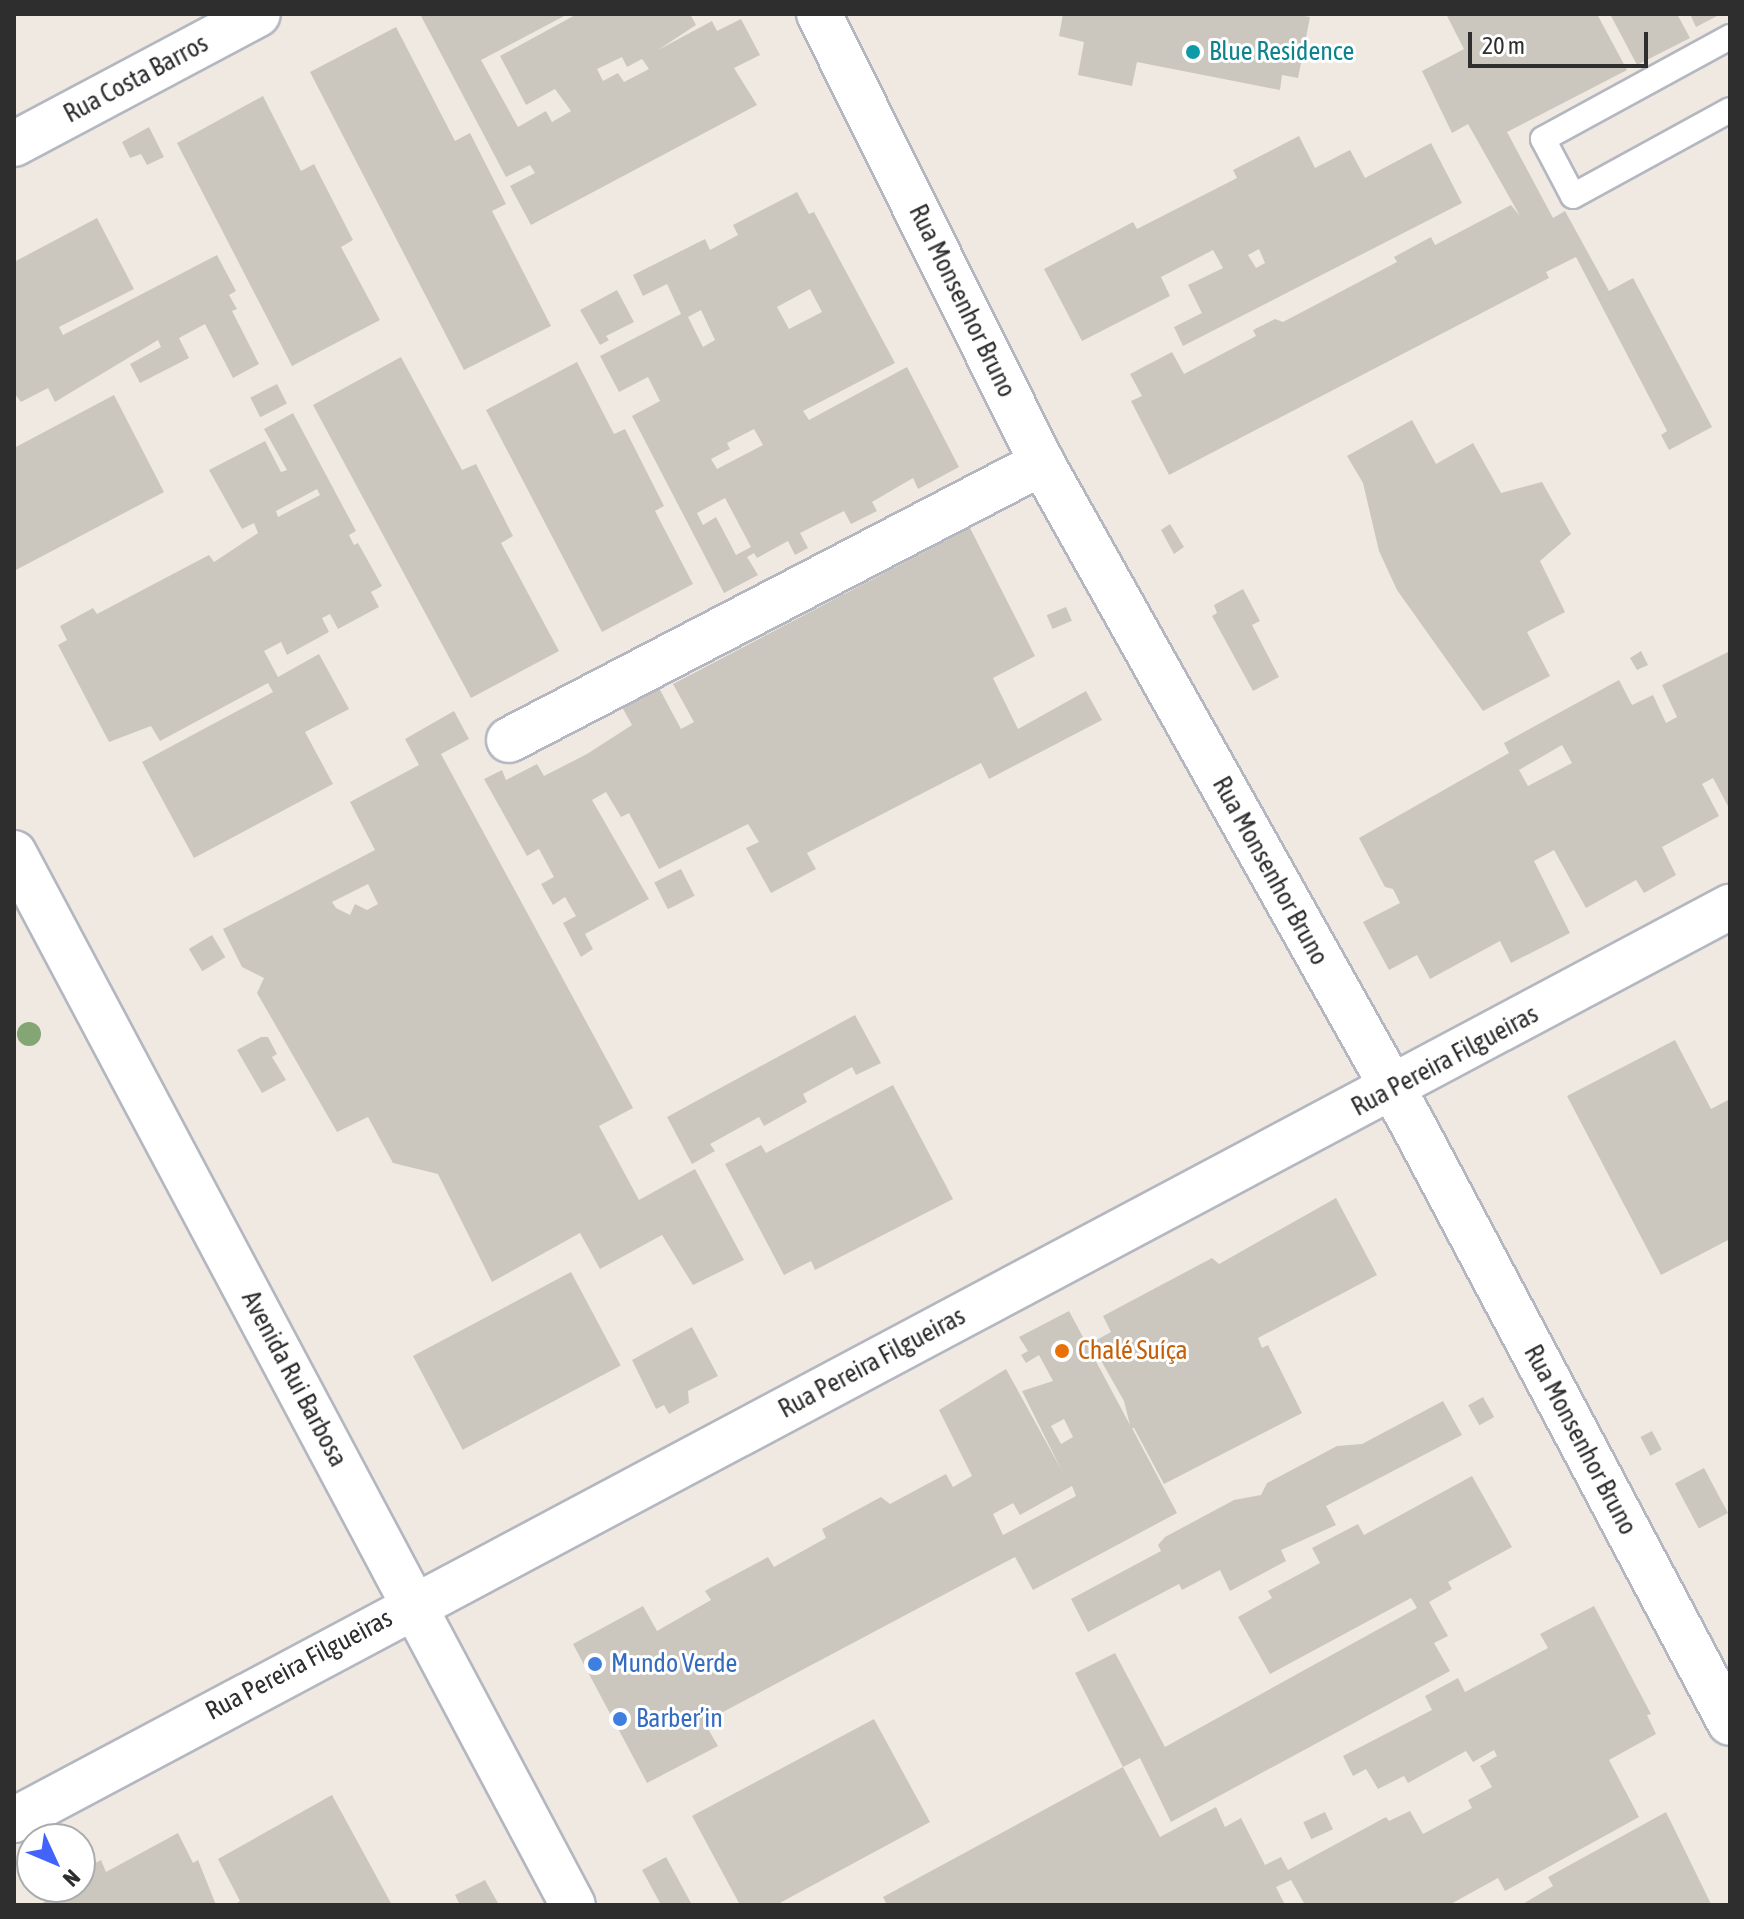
<!DOCTYPE html>
<html>
<head>
<meta charset="utf-8">
<style>
  body { margin:0 }
  #map { position:relative; width:1744px; height:1919px; overflow:hidden; background:#efe9e1; font-family:"Asap Condensed",sans-serif }
  div>[style] { position:absolute }
  .building>* { inset:0; background:#cbc7bf; transform-origin:0 0 }
  .roads { filter:drop-shadow(2px 0 #b4b7c1) drop-shadow(-2px 0 #b4b7c1) drop-shadow(0 2px #b4b7c1) drop-shadow(0 -2px #b4b7c1) }
  .lane>* { height:24px; margin:-12px; padding:0 12px; transform-origin:12px; border-radius:12px; background:#fff }
  .street>* { height:44px; margin:-22px; padding:0 22px; transform-origin:22px; border-radius:22px; background:#fff }
  .secondary>* { height:44px; margin:-22px; padding:0 22px; transform-origin:22px; border-radius:22px; background:#fff }
  .trees>* { width:24px; height:24px; margin:-12px; border-radius:50%; background:#84a574 }
  .dots>* { width:22px; height:22px; translate:-50% -50%; box-sizing:border-box; border:4px solid #fff; border-radius:50% }
  span { translate:-50% -50%; white-space:nowrap; text-align:center; line-height:1.15; -webkit-text-stroke:6px #fff; paint-order:stroke }
  .culture-label { font-size:26px; color:#0d838f }
  .left { translate:0 -50%; text-align:left }
  .street-label { font-size:26px; color:#2e2e2e }
  .food-label { font-size:26px; color:#c56008 }
  .shop-label { font-size:26px; color:#366cbe }
  .frame { position:absolute; inset:0; border:16px solid #2e2e2e; pointer-events:none }
  .north { position:absolute; left:16px; top:1823px; width:80px; height:80px; box-sizing:border-box; background:#fff; border:2px solid #ababab; border-radius:50%; rotate:134deg; font-size:22px; font-weight:700; line-height:32px; text-align:center; color:#2e2e2e }
  .north::after { content:''; display:block; margin:auto; width:28px; height:36px; background:#4264fb; clip-path:polygon(50% 0,100% 100%,50% 72%,0 100%) }
  .scale { position:absolute; left:1468px; top:32px; width:180px; height:36px; box-sizing:border-box; border:4px solid #2e2e2e; border-top:0; padding-left:10px; font-size:24px; line-height:28px; white-space:nowrap; color:#2e2e2e; -webkit-text-stroke:6px #fff; paint-order:stroke }
</style>
</head>
<body>
<div id="map">
  <div class="building">
    <div style="clip-path:polygon(evenodd,420px 14px,568px 14px,481px 60px,518px 127px,546px 111px,552px 122px,571px 111px,555px 89px,526px 105px,500px 56px,577px 14px,690px 14px,696px 25px,658px 50px,712px 21px,717px 31px,741px 19px,760px 55px,734px 68px,757px 105px,531px 225px,510px 186px,535px 173px,530px 165px,506px 177px,420px 14px,622px 57px,627px 67px,642px 59px,649px 69px,624px 82px,618px 73px,603px 81px,597px 69px,622px 57px)"></div>
    <div style="clip-path:polygon(1063px 14px,1293px 14px,1310px 17px,1298px 78px,1282px 75px,1280px 90px,1137px 62px,1132px 86px,1078px 75px,1084px 42px,1059px 36px)"></div>
    <div style="clip-path:polygon(1446px 14px,1597px 14px,1627px 70px,1507px 132px,1553px 218px,1565px 211px,1609px 291px,1633px 278px,1712px 427px,1669px 450px,1661px 435px,1667px 431px,1576px 257px,1546px 272px,1549px 278px,1169px 475px,1131px 401px,1142px 396px,1130px 374px,1172px 352px,1184px 374px,1256px 336px,1253px 330px,1275px 319px,1283px 322px,1397px 262px,1394px 257px,1431px 237px,1435px 245px,1511px 205px,1520px 216px,1468px 124px,1452px 133px,1422px 71px,1464px 49px)"></div>
    <div style="clip-path:polygon(1610px 14px,1677px 14px,1690px 38px,1637px 65px)"></div>
    <div style="clip-path:polygon(1690px 14px,1721px 14px,1696px 27px)"></div>
    <div style="clip-path:polygon(396px 27px,455px 141px,470px 133px,506px 204px,492px 211px,551px 326px,464px 370px,310px 72px)"></div>
    <div style="clip-path:polygon(263px 96px,301px 171px,314px 164px,353px 240px,341px 247px,380px 320px,292px 366px,177px 143px)"></div>
    <div style="clip-path:polygon(149px 127px,164px 157px,147px 165px,141px 154px,130px 158px,122px 142px)"></div>
    <div style="clip-path:polygon(evenodd,1299px 136px,1315px 168px,1350px 150px,1365px 178px,1431px 143px,1462px 203px,1183px 346px,1174px 327px,1202px 313px,1188px 285px,1223px 268px,1213px 250px,1161px 277px,1170px 296px,1082px 341px,1044px 269px,1133px 222px,1137px 229px,1237px 178px,1233px 170px,1299px 136px,1259px 249px,1265px 263px,1256px 268px,1248px 255px,1259px 249px)"></div>
    <div style="clip-path:polygon(evenodd,797px 192px,809px 214px,814px 212px,895px 363px,803px 411px,809px 420px,907px 367px,959px 467px,918px 489px,913px 478px,872px 502px,877px 511px,851px 524px,844px 511px,800px 533px,808px 548px,795px 555px,788px 541px,757px 558px,754px 553px,747px 557px,758px 575px,724px 593px,632px 416px,660px 401px,648px 377px,619px 392px,600px 356px,681px 314px,667px 284px,643px 296px,633px 275px,705px 239px,710px 250px,738px 235px,733px 225px,797px 192px,810px 289px,822px 312px,789px 329px,777px 307px,810px 289px,797px 192px,701px 310px,715px 340px,703px 347px,688px 317px,701px 310px,797px 192px,754px 429px,763px 445px,717px 469px,711px 459px,730px 449px,727px 443px,754px 429px,797px 192px,725px 498px,751px 547px,736px 555px,716px 517px,703px 525px,697px 513px,725px 498px)"></div>
    <div style="clip-path:polygon(97px 218px,134px 289px,59px 327px,63px 335px,217px 255px,236px 291px,229px 295px,237px 309px,232px 311px,259px 364px,233px 378px,205px 324px,179px 338px,189px 358px,140px 383px,130px 364px,161px 347px,158px 340px,55px 402px,48px 388px,21px 402px,14px 393px,14px 262px)"></div>
    <div style="clip-path:polygon(617px 290px,634px 322px,606px 336px,609px 340px,600px 345px,580px 310px)"></div>
    <div style="clip-path:polygon(401px 357px,462px 470px,476px 464px,513px 536px,501px 543px,559px 651px,471px 698px,313px 405px)"></div>
    <div style="clip-path:polygon(577px 362px,614px 434px,625px 429px,664px 506px,655px 511px,693px 584px,602px 632px,486px 410px)"></div>
    <div style="left:277px;top:384px;width:22px;height:30px;rotate:63deg"></div>
    <div style="clip-path:polygon(114px 395px,164px 492px,14px 571px,14px 448px)"></div>
    <div style="clip-path:polygon(evenodd,293px 413px,356px 531px,349px 535px,354px 545px,358px 543px,382px 586px,371px 592px,379px 607px,338px 629px,330px 614px,322px 618px,329px 632px,287px 655px,281px 642px,264px 651px,278px 677px,319px 654px,349px 709px,305px 732px,333px 784px,194px 858px,142px 762px,273px 692px,268px 683px,160px 741px,151px 726px,109px 742px,58px 645px,67px 640px,60px 626px,93px 608px,97px 614px,209px 555px,214px 562px,258px 533px,254px 523px,242px 529px,209px 470px,265px 441px,281px 472px,287px 470px,264px 429px,293px 413px,317px 489px,320px 495px,278px 517px,276px 511px,317px 489px)"></div>
    <div style="clip-path:polygon(1412px 420px,1436px 464px,1473px 443px,1501px 493px,1542px 482px,1571px 534px,1540px 561px,1565px 612px,1527px 632px,1550px 676px,1483px 711px,1397px 590px,1379px 551px,1363px 483px,1347px 456px)"></div>
    <div style="clip-path:polygon(1170px 524px,1184px 547px,1174px 554px,1161px 530px)"></div>
    <div style="clip-path:polygon(970px 528px,1035px 656px,993px 678px,1018px 729px,1086px 691px,1102px 720px,989px 779px,981px 763px,807px 853px,816px 869px,771px 893px,746px 848px,759px 842px,748px 824px,659px 869px,629px 813px,621px 817px,606px 792px,592px 800px,649px 899px,585px 934px,593px 949px,581px 957px,563px 923px,576px 916px,565px 897px,553px 905px,541px 884px,554px 877px,539px 849px,527px 856px,484px 779px,502px 770px,506px 780px,537px 764px,544px 776px,587px 754px,632px 725px,622px 707px,659px 688px,681px 729px,694px 722px,673px 684px)"></div>
    <div style="clip-path:polygon(1243px 589px,1260px 621px,1252px 625px,1279px 677px,1253px 691px,1212px 616px,1217px 613px,1214px 605px)"></div>
    <div style="left:1066px;top:607px;width:15px;height:21px;rotate:67deg"></div>
    <div style="clip-path:polygon(1641px 651px,1648px 665px,1637px 670px,1630px 658px)"></div>
    <div style="clip-path:polygon(evenodd,1730px 651px,1730px 810px,1713px 778px,1702px 784px,1719px 816px,1662px 847px,1676px 875px,1644px 893px,1636px 880px,1586px 908px,1554px 850px,1534px 861px,1570px 933px,1511px 963px,1500px 941px,1430px 979px,1417px 955px,1389px 970px,1363px 922px,1400px 903px,1393px 889px,1385px 887px,1359px 838px,1509px 753px,1504px 743px,1619px 680px,1632px 705px,1653px 695px,1666px 723px,1677px 717px,1662px 685px,1730px 651px,1562px 745px,1572px 763px,1528px 786px,1519px 770px,1562px 745px)"></div>
    <div style="clip-path:polygon(evenodd,454px 711px,469px 739px,441px 754px,633px 1108px,599px 1126px,639px 1200px,695px 1169px,744px 1260px,693px 1285px,662px 1235px,600px 1269px,580px 1233px,492px 1282px,438px 1174px,393px 1163px,368px 1117px,337px 1132px,257px 993px,264px 978px,242px 967px,223px 929px,375px 850px,350px 802px,419px 765px,405px 739px,454px 711px,368px 884px,378px 904px,367px 910px,355px 904px,350px 915px,336px 908px,332px 902px,368px 884px)"></div>
    <div style="left:681px;top:869px;width:30px;height:30px;rotate:63deg"></div>
    <div style="left:212px;top:935px;width:26px;height:27px;rotate:59deg"></div>
    <div style="clip-path:polygon(855px 1015px,881px 1063px,856px 1075px,852px 1067px,803px 1094px,807px 1102px,764px 1126px,759px 1117px,710px 1144px,715px 1151px,692px 1164px,667px 1117px)"></div>
    <div style="clip-path:polygon(261px 1037px,268px 1037px,277px 1054px,272px 1057px,286px 1080px,262px 1093px,237px 1050px)"></div>
    <div style="clip-path:polygon(1675px 1040px,1711px 1109px,1730px 1099px,1730px 1239px,1661px 1275px,1567px 1096px)"></div>
    <div style="clip-path:polygon(893px 1085px,953px 1199px,815px 1270px,811px 1261px,784px 1275px,725px 1164px,761px 1145px,766px 1153px)"></div>
    <div style="clip-path:polygon(evenodd,1336px 1198px,1377px 1275px,1258px 1338px,1262px 1348px,1268px 1345px,1302px 1413px,1164px 1484px,1134px 1428px,1132px 1428px,1177px 1513px,1033px 1590px,1015px 1557px,996px 1567px,704px 1722px,718px 1746px,647px 1783px,573px 1644px,643px 1606px,657px 1631px,711px 1600px,705px 1591px,710px 1588px,768px 1557px,774px 1567px,826px 1538px,822px 1529px,881px 1497px,890px 1504px,946px 1474px,953px 1487px,972px 1476px,939px 1410px,1006px 1369px,1062px 1471px,1022px 1391px,1053px 1381px,1039px 1355px,1026px 1363px,1021px 1355px,1028px 1351px,1019px 1337px,1069px 1311px,1130px 1425px,1124px 1401px,1091px 1343px,1111px 1332px,1103px 1316px,1212px 1258px,1219px 1264px,1336px 1198px,1064px 1419px,1073px 1437px,1061px 1444px,1051px 1426px,1064px 1419px,1336px 1198px,1072px 1486px,1076px 1496px,1003px 1535px,993px 1514px,1013px 1503px,1020px 1515px,1072px 1486px)"></div>
    <div style="left:571px;top:1272px;width:106px;height:179px;rotate:62deg"></div>
    <div style="clip-path:polygon(692px 1327px,718px 1376px,688px 1391px,689px 1403px,669px 1414px,664px 1405px,656px 1409px,632px 1360px)"></div>
    <div style="left:1483px;top:1397px;width:23px;height:17px;rotate:61deg"></div>
    <div style="clip-path:polygon(1443px 1401px,1462px 1435px,1326px 1506px,1336px 1525px,1281px 1550px,1286px 1561px,1230px 1591px,1220px 1570px,1182px 1590px,1179px 1584px,1088px 1632px,1071px 1599px,1161px 1551px,1158px 1545px,1165px 1537px,1234px 1500px,1261px 1495px,1267px 1483px,1337px 1446px,1362px 1444px)"></div>
    <div style="left:1652px;top:1431px;width:21px;height:13px;rotate:62deg"></div>
    <div style="left:1704px;top:1468px;width:51px;height:33px;rotate:62deg"></div>
    <div style="clip-path:polygon(1472px 1476px,1512px 1547px,1448px 1582px,1452px 1589px,1429px 1602px,1448px 1636px,1434px 1643px,1450px 1671px,1171px 1822px,1140px 1758px,1123px 1767px,1075px 1673px,1115px 1653px,1165px 1747px,1417px 1608px,1411px 1598px,1270px 1674px,1238px 1617px,1272px 1598px,1268px 1591px,1320px 1563px,1312px 1548px,1358px 1524px,1364px 1535px)"></div>
    <div style="clip-path:polygon(1594px 1606px,1651px 1714px,1647px 1715px,1656px 1734px,1609px 1760px,1639px 1817px,1505px 1891px,1498px 1878px,1449px 1905px,1305px 1905px,1291px 1880px,1276px 1887px,1285px 1905px,887px 1905px,883px 1897px,1123px 1767px,1160px 1837px,1216px 1807px,1225px 1827px,1241px 1818px,1265px 1865px,1281px 1857px,1288px 1870px,1386px 1817px,1389px 1821px,1410px 1811px,1423px 1834px,1472px 1808px,1468px 1800px,1492px 1787px,1480px 1766px,1497px 1756px,1494px 1750px,1473px 1762px,1466px 1751px,1408px 1783px,1404px 1776px,1378px 1789px,1366px 1769px,1353px 1776px,1343px 1756px,1432px 1710px,1425px 1696px,1458px 1678px,1465px 1692px,1548px 1648px,1540px 1634px)"></div>
    <div style="clip-path:polygon(874px 1719px,930px 1822px,776px 1905px,740px 1905px,692px 1816px)"></div>
    <div style="clip-path:polygon(332px 1795px,392px 1905px,234px 1905px,240px 1901px,218px 1859px)"></div>
    <div style="left:1325px;top:1812px;width:19px;height:24px;rotate:65deg"></div>
    <div style="clip-path:polygon(1666px 1812px,1711px 1904px,1521px 1905px,1553px 1886px,1548px 1877px)"></div>
    <div style="clip-path:polygon(178px 1833px,193px 1863px,198px 1860px,216px 1905px,39px 1905px,62px 1892px,59px 1887px,80px 1887px,80px 1871px,101px 1860px,106px 1872px)"></div>
    <div style="clip-path:polygon(666px 1857px,691px 1903px,686px 1905px,661px 1905px,642px 1870px)"></div>
    <div style="clip-path:polygon(485px 1880px,499px 1905px,460px 1905px,455px 1895px)"></div>
  </div>
  <div class="roads">
    <div class="lane">
      <div style="left:1730px;top:37px;width:213px;rotate:151.4deg"></div>
      <div style="left:1543px;top:139px;width:64px;rotate:62.2deg"></div>
      <div style="left:1573px;top:196px;width:179px;rotate:-28.7deg"></div>
    </div>
    <div class="street">
      <div style="left:819px;top:14px;width:501px;rotate:63.59deg"></div>
      <div style="left:1042px;top:463px;width:754px;rotate:60.72deg"></div>
      <div style="left:1411px;top:1121px;width:681px;rotate:62.08deg"></div>
      <div style="left:509px;top:740px;width:601px;rotate:-27.46deg"></div>
    </div>
    <div class="secondary">
      <div style="left:14px;top:144px;width:276px;rotate:-28deg"></div>
      <div style="left:14px;top:853px;width:1191px;rotate:62.02deg"></div>
      <div style="left:14px;top:1820px;width:1944px;rotate:-28.02deg"></div>
    </div>
  </div>
  <div class="trees">
    <div style="left:29px;top:1034px"></div>
  </div>
  <div class="dots">
    <div style="left:1193px;top:52px;background:#0f9aa8"></div>
    <div style="left:1062px;top:1351px;background:#e8710a"></div>
    <div style="left:595px;top:1664px;background:#3f7fe0"></div>
    <div style="left:620px;top:1719px;background:#3f7fe0"></div>
  </div>
  <div class="culture-label">
    <span class="left" style="left:1209px;top:52px">Blue Residence</span>
  </div>
  <div class="street-label">
    <span style="left:136px;top:79px;rotate:-28deg">Rua Costa Barros</span>
    <span style="left:962px;top:301px;rotate:64deg">Rua Monsenhor Bruno</span>
    <span style="left:1270px;top:871px;rotate:61deg">Rua Monsenhor Bruno</span>
    <span style="left:1445px;top:1061px;rotate:-28deg">Rua Pereira Filgueiras</span>
    <span style="left:872px;top:1363px;rotate:-28deg">Rua Pereira Filgueiras</span>
    <span style="left:294px;top:1379px;rotate:62deg">Avenida Rui Barbosa</span>
    <span style="left:1580px;top:1440px;rotate:62deg">Rua Monsenhor Bruno</span>
    <span style="left:299px;top:1665px;rotate:-28deg">Rua Pereira Filgueiras</span>
  </div>
  <div class="food-label">
    <span class="left" style="left:1078px;top:1351px">Chalé Suíça</span>
  </div>
  <div class="shop-label">
    <span class="left" style="left:611px;top:1664px">Mundo Verde</span>
    <span class="left" style="left:636px;top:1719px">Barber’in</span>
  </div>
  <div class="frame"></div>
  <div class="north">N</div>
  <div class="scale">20 m</div>
</div>
</body>
</html>
